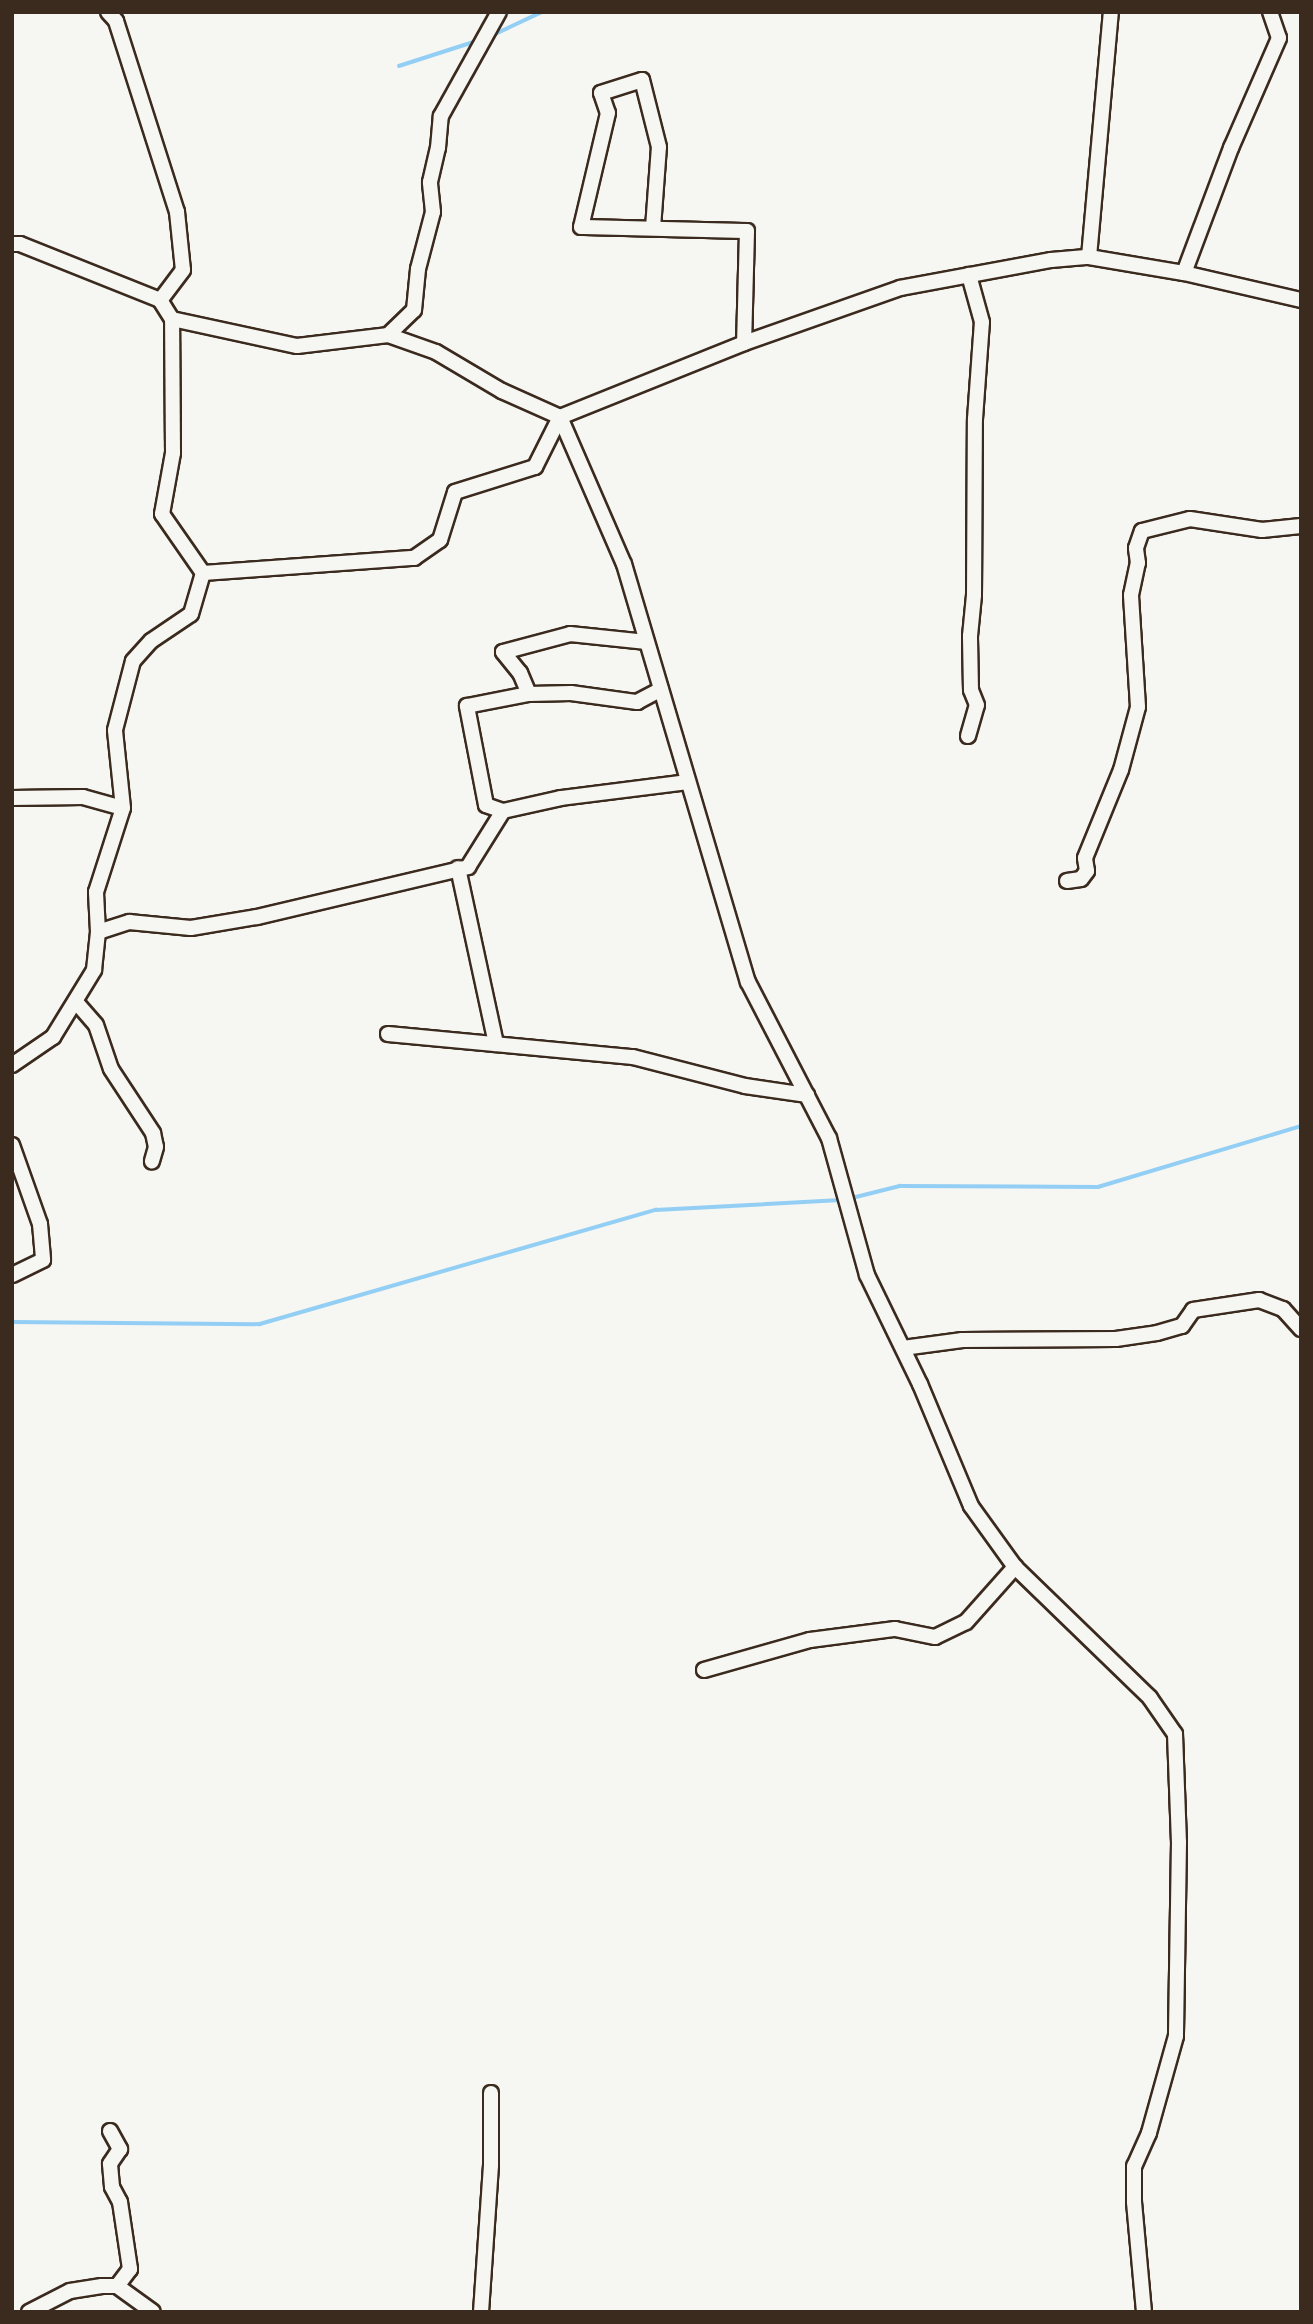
<!DOCTYPE html>
<html>
<head>
<meta charset="utf-8">
<style>
  body { margin:0 }
  #map { position:relative; width:1313px; height:2324px; overflow:hidden; background:#f6f6f2; font-family:Dekko,sans-serif }
  div>[style] { position:absolute }
  .stream>* { height:3.5px; margin:-1.75px; padding:0 1.75px; transform-origin:1.75px; border-radius:1.75px; background:#93cff4 }
  .roads { filter:drop-shadow(2px 0 #3b2a1e) drop-shadow(-2px 0 #3b2a1e) drop-shadow(0 2px #3b2a1e) drop-shadow(0 -2px #3b2a1e) }
  .minor>* { height:14px; margin:-7px; padding:0 7px; transform-origin:7px; border-radius:7px; background:#f6f6f2 }
  span { translate:-50% -50%; white-space:nowrap; text-align:center; line-height:1.15; -webkit-text-stroke:7px #f6f6f2; paint-order:stroke }
  .frame { position:absolute; inset:0; border:14px solid #3b2a1e; pointer-events:none }
</style>
</head>
<body>
<div id="map">
  <div class="stream">
    <div style="left:491px;top:36px;width:56px;rotate:-25.2deg"></div>
    <div style="left:399px;top:66px;width:82px;rotate:-17.8deg"></div>
    <div style="left:848px;top:1199px;width:54px;rotate:-14deg"></div>
    <div style="left:900px;top:1186px;width:198px;rotate:0.3deg"></div>
    <div style="left:1098px;top:1187px;width:212px;rotate:-16.7deg"></div>
    <div style="left:12px;top:1322px;width:248px;rotate:0.5deg"></div>
    <div style="left:260px;top:1324px;width:412px;rotate:-16.1deg"></div>
    <div style="left:656px;top:1210px;width:185px;rotate:-3.1deg"></div>
  </div>
  <div class="roads">
    <div class="minor">
      <div style="left:108px;top:12px;width:12px;rotate:48deg"></div>
      <div style="left:116px;top:21px;width:201px;rotate:72.3deg"></div>
      <div style="left:177px;top:212px;width:58px;rotate:84.1deg"></div>
      <div style="left:183px;top:270px;width:38px;rotate:127deg"></div>
      <div style="left:653px;top:228px;width:81px;rotate:-85.8deg"></div>
      <div style="left:659px;top:147px;width:69px;rotate:-104.2deg"></div>
      <div style="left:642px;top:80px;width:43px;rotate:162.4deg"></div>
      <div style="left:601px;top:93px;width:21px;rotate:71deg"></div>
      <div style="left:608px;top:113px;width:117px;rotate:103.3deg"></div>
      <div style="left:581px;top:227px;width:166px;rotate:1.4deg"></div>
      <div style="left:747px;top:231px;width:112px;rotate:91.5deg"></div>
      <div style="left:12px;top:244px;width:8px"></div>
      <div style="left:20px;top:244px;width:151px;rotate:21.8deg"></div>
      <div style="left:160px;top:300px;width:22px;rotate:58deg"></div>
      <div style="left:172px;top:319px;width:128px;rotate:12.2deg"></div>
      <div style="left:297px;top:346px;width:92px;rotate:-6.9deg"></div>
      <div style="left:388px;top:335px;width:51px;rotate:19.5deg"></div>
      <div style="left:436px;top:352px;width:77px;rotate:30.6deg"></div>
      <div style="left:502px;top:391px;width:64px;rotate:24.1deg"></div>
      <div style="left:560px;top:417px;width:198px;rotate:-21.9deg"></div>
      <div style="left:744px;top:343px;width:165px;rotate:-19.4deg"></div>
      <div style="left:900px;top:288px;width:154px;rotate:-10.5deg"></div>
      <div style="left:1051px;top:260px;width:38px;rotate:-5deg"></div>
      <div style="left:1089px;top:257px;width:96px;rotate:9.6deg"></div>
      <div style="left:1184px;top:273px;width:120px;rotate:13deg"></div>
      <div style="left:1089px;top:257px;width:246px;rotate:-84.9deg"></div>
      <div style="left:1184px;top:273px;width:134px;rotate:-69.4deg"></div>
      <div style="left:1231px;top:148px;width:120px;rotate:-66.4deg"></div>
      <div style="left:1279px;top:38px;width:28px;rotate:-109deg"></div>
      <div style="left:388px;top:335px;width:36px;rotate:-44deg"></div>
      <div style="left:414px;top:310px;width:41px;rotate:-84.4deg"></div>
      <div style="left:418px;top:269px;width:59px;rotate:-75.3deg"></div>
      <div style="left:433px;top:212px;width:30px;rotate:-96deg"></div>
      <div style="left:430px;top:182px;width:35px;rotate:-77deg"></div>
      <div style="left:438px;top:148px;width:32px;rotate:-85deg"></div>
      <div style="left:441px;top:116px;width:119px;rotate:-60.9deg"></div>
      <div style="left:203px;top:573px;width:212px;rotate:-4.1deg"></div>
      <div style="left:414px;top:558px;width:32px;rotate:-35deg"></div>
      <div style="left:440px;top:540px;width:50px;rotate:-72.6deg"></div>
      <div style="left:455px;top:492px;width:84px;rotate:-17.4deg"></div>
      <div style="left:535px;top:467px;width:56px;rotate:-63.4deg"></div>
      <div style="left:560px;top:417px;width:160px;rotate:66.5deg"></div>
      <div style="left:624px;top:564px;width:436px;rotate:73.5deg"></div>
      <div style="left:748px;top:982px;width:176px;rotate:62.6deg"></div>
      <div style="left:829px;top:1138px;width:142px;rotate:74.5deg"></div>
      <div style="left:867px;top:1275px;width:121px;rotate:64.1deg"></div>
      <div style="left:920px;top:1384px;width:132px;rotate:67.3deg"></div>
      <div style="left:971px;top:1506px;width:75px;rotate:54.2deg"></div>
      <div style="left:1015px;top:1567px;width:188px;rotate:44.1deg"></div>
      <div style="left:1150px;top:1698px;width:44px;rotate:55.2deg"></div>
      <div style="left:1175px;top:1734px;width:108px;rotate:87.9deg"></div>
      <div style="left:1179px;top:1842px;width:194px;rotate:90.9deg"></div>
      <div style="left:1176px;top:2036px;width:101px;rotate:105.6deg"></div>
      <div style="left:1149px;top:2133px;width:36px;rotate:114deg"></div>
      <div style="left:1134px;top:2166px;width:36px;rotate:90deg"></div>
      <div style="left:1134px;top:2202px;width:110px;rotate:84.8deg"></div>
      <div style="left:529px;top:694px;width:23px;rotate:-113deg"></div>
      <div style="left:520px;top:673px;width:27px;rotate:-129deg"></div>
      <div style="left:503px;top:652px;width:69px;rotate:-15deg"></div>
      <div style="left:570px;top:634px;width:77px;rotate:5.9deg"></div>
      <div style="left:968px;top:736px;width:32px;rotate:-74deg"></div>
      <div style="left:977px;top:705px;width:16px;rotate:-112deg"></div>
      <div style="left:971px;top:690px;width:54px;rotate:-91.1deg"></div>
      <div style="left:970px;top:636px;width:41px;rotate:-84.4deg"></div>
      <div style="left:974px;top:595px;width:176px;rotate:-89.7deg"></div>
      <div style="left:975px;top:419px;width:97px;rotate:-85.9deg"></div>
      <div style="left:982px;top:322px;width:49px;rotate:-105.5deg"></div>
      <div style="left:12px;top:798px;width:71px;rotate:-0.8deg"></div>
      <div style="left:83px;top:797px;width:41px;rotate:15.4deg"></div>
      <div style="left:503px;top:811px;width:18px;rotate:-161deg"></div>
      <div style="left:486px;top:805px;width:101px;rotate:-100.9deg"></div>
      <div style="left:467px;top:706px;width:63px;rotate:-11deg"></div>
      <div style="left:529px;top:694px;width:42px;rotate:-1.4deg"></div>
      <div style="left:571px;top:693px;width:67px;rotate:7.8deg"></div>
      <div style="left:637px;top:702px;width:27px;rotate:-28deg"></div>
      <div style="left:458px;top:868px;width:180px;rotate:77.8deg"></div>
      <div style="left:1067px;top:881px;width:14px;rotate:-8deg"></div>
      <div style="left:1081px;top:879px;width:10px;rotate:-53deg"></div>
      <div style="left:1087px;top:871px;width:13px;rotate:-99deg"></div>
      <div style="left:1085px;top:858px;width:95px;rotate:-67.8deg"></div>
      <div style="left:1121px;top:770px;width:65px;rotate:-74.9deg"></div>
      <div style="left:1138px;top:707px;width:112px;rotate:-93.6deg"></div>
      <div style="left:1131px;top:595px;width:33px;rotate:-78deg"></div>
      <div style="left:1138px;top:563px;width:15px;rotate:-98deg"></div>
      <div style="left:1136px;top:548px;width:18px;rotate:-71deg"></div>
      <div style="left:1142px;top:531px;width:49px;rotate:-14deg"></div>
      <div style="left:1190px;top:519px;width:73px;rotate:8.7deg"></div>
      <div style="left:1262px;top:530px;width:39px;rotate:-6deg"></div>
      <div style="left:98px;top:932px;width:33px;rotate:-18deg"></div>
      <div style="left:129px;top:922px;width:62px;rotate:5.5deg"></div>
      <div style="left:191px;top:928px;width:67px;rotate:-9.5deg"></div>
      <div style="left:257px;top:917px;width:217px;rotate:-13.3deg"></div>
      <div style="left:468px;top:867px;width:66px;rotate:-58deg"></div>
      <div style="left:503px;top:811px;width:59px;rotate:-12.6deg"></div>
      <div style="left:561px;top:798px;width:127px;rotate:-7.2deg"></div>
      <div style="left:76px;top:1002px;width:30px;rotate:49deg"></div>
      <div style="left:96px;top:1025px;width:46px;rotate:71.2deg"></div>
      <div style="left:111px;top:1069px;width:77px;rotate:56.7deg"></div>
      <div style="left:153px;top:1133px;width:14px;rotate:78deg"></div>
      <div style="left:156px;top:1147px;width:15px;rotate:106deg"></div>
      <div style="left:388px;top:1034px;width:246px;rotate:5.4deg"></div>
      <div style="left:633px;top:1057px;width:116px;rotate:14.5deg"></div>
      <div style="left:745px;top:1086px;width:63px;rotate:8.3deg"></div>
      <div style="left:12px;top:1065px;width:50px;rotate:-34.3deg"></div>
      <div style="left:53px;top:1037px;width:79px;rotate:-58.5deg"></div>
      <div style="left:94px;top:970px;width:38px;rotate:-84deg"></div>
      <div style="left:98px;top:932px;width:40px;rotate:-92.9deg"></div>
      <div style="left:96px;top:892px;width:88px;rotate:-72.2deg"></div>
      <div style="left:123px;top:808px;width:78px;rotate:-95.9deg"></div>
      <div style="left:115px;top:730px;width:71px;rotate:-75.4deg"></div>
      <div style="left:133px;top:661px;width:27px;rotate:-48deg"></div>
      <div style="left:151px;top:641px;width:48px;rotate:-34deg"></div>
      <div style="left:191px;top:614px;width:43px;rotate:-73.7deg"></div>
      <div style="left:203px;top:573px;width:72px;rotate:-124.8deg"></div>
      <div style="left:162px;top:514px;width:62px;rotate:-79.8deg"></div>
      <div style="left:173px;top:453px;width:134px;rotate:-90.4deg"></div>
      <div style="left:12px;top:1145px;width:84px;rotate:70.5deg"></div>
      <div style="left:40px;top:1224px;width:36px;rotate:85deg"></div>
      <div style="left:43px;top:1260px;width:34px;rotate:154deg"></div>
      <div style="left:903px;top:1348px;width:60px;rotate:-7.7deg"></div>
      <div style="left:962px;top:1340px;width:154px;rotate:-0.4deg"></div>
      <div style="left:1116px;top:1339px;width:41px;rotate:-8.3deg"></div>
      <div style="left:1157px;top:1333px;width:26px;rotate:-16deg"></div>
      <div style="left:1182px;top:1326px;width:19px;rotate:-55deg"></div>
      <div style="left:1193px;top:1310px;width:67px;rotate:-8.6deg"></div>
      <div style="left:1259px;top:1300px;width:26px;rotate:21deg"></div>
      <div style="left:1283px;top:1309px;width:27px;rotate:48deg"></div>
      <div style="left:704px;top:1670px;width:110px;rotate:-15.8deg"></div>
      <div style="left:810px;top:1640px;width:86px;rotate:-7.4deg"></div>
      <div style="left:895px;top:1629px;width:41px;rotate:11.3deg"></div>
      <div style="left:935px;top:1637px;width:34px;rotate:-26deg"></div>
      <div style="left:966px;top:1622px;width:74px;rotate:-48.3deg"></div>
      <div style="left:110px;top:2131px;width:21px;rotate:61deg"></div>
      <div style="left:120px;top:2149px;width:18px;rotate:124deg"></div>
      <div style="left:110px;top:2164px;width:23px;rotate:85deg"></div>
      <div style="left:112px;top:2187px;width:17px;rotate:62deg"></div>
      <div style="left:120px;top:2202px;width:68px;rotate:81.5deg"></div>
      <div style="left:130px;top:2269px;width:21px;rotate:127deg"></div>
      <div style="left:29px;top:2312px;width:46px;rotate:-27.1deg"></div>
      <div style="left:70px;top:2291px;width:32px;rotate:-9deg"></div>
      <div style="left:102px;top:2286px;width:15px"></div>
      <div style="left:117px;top:2286px;width:44px;rotate:35.8deg"></div>
      <div style="left:481px;top:2312px;width:147px;rotate:-86.1deg"></div>
      <div style="left:491px;top:2165px;width:72px;rotate:-90deg"></div>
    </div>
  </div>
  <div class="frame"></div>
</div>
</body>
</html>
